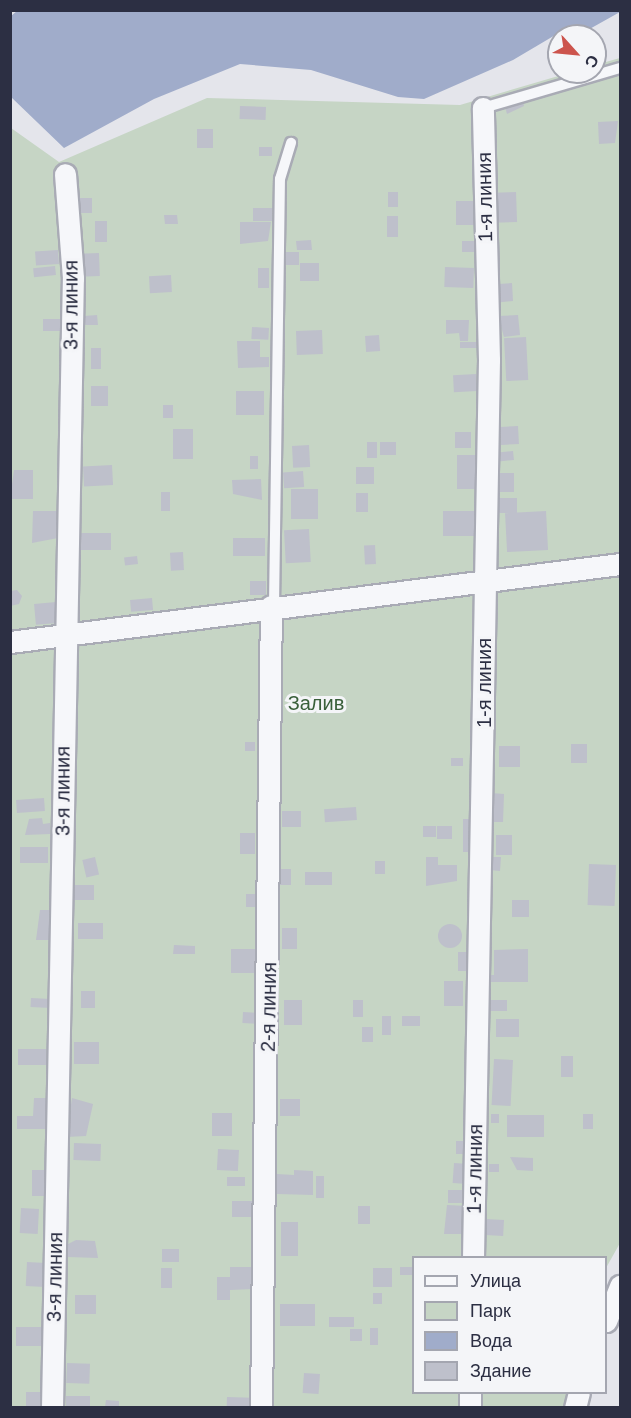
<!DOCTYPE html>
<html>
<head>
<meta charset="utf-8">
<style>
  body { margin:0 }
  #map { position:relative; width:631px; height:1418px; overflow:hidden; background:#e4e5eb; font-family:Arial,sans-serif }
  div>[style] { position:absolute }
  .green>* { inset:0; background:#c6d5c5 }
  .water>* { inset:0; background:#a0acca }
  .building>* { inset:0; background:#bec0cb; transform-origin:0 0 }
  .round { border-radius:50% }
  .roads { filter:drop-shadow(2px 0 #a9abb5) drop-shadow(-2px 0 #a9abb5) drop-shadow(0 2px #a9abb5) drop-shadow(0 -2px #a9abb5) }
  .service>* { height:10px; margin:-5px; padding:0 5px; transform-origin:5px; border-radius:5px; background:#f6f7fa }
  .minor>* { height:21px; margin:-10.5px; padding:0 10.5px; transform-origin:10.5px; border-radius:10.5px; background:#f6f7fa }
  span { translate:-50% -50%; white-space:nowrap; text-align:center; line-height:1.15; -webkit-text-stroke:6px #f4f5f8; paint-order:stroke }
  .street-label { font-size:20px; color:#2c2f43 }
  .park-label { font-size:20px; color:#395f3a }
  .frame { position:absolute; inset:0; border:12px solid #2c2f43; pointer-events:none }
  .legend { position:absolute; left:412px; top:1256px; width:195px; height:138px; box-sizing:border-box; background:#f4f5f8; border:2px solid #a4a6b0; margin:0; padding:8px 10px; list-style:none; font-size:18px; color:#2c2f43 }
  .legend li { display:flex; align-items:center; gap:12px; height:30px }
  .legend b { width:30px; border:2px solid #a4a6b0 }
  .north { position:absolute; left:547px; top:24px; width:60px; height:60px; box-sizing:border-box; background:#f4f5f8; border:2px solid #a4a6b0; border-radius:50%; rotate:117deg; font-size:16px; font-weight:700; line-height:24px; text-align:center; color:#2c2f43 }
  .north::after { content:''; display:block; margin:auto; width:21px; height:27px; background:#cc544d; clip-path:polygon(50% 0,100% 100%,50% 72%,0 100%) }
</style>
</head>
<body>
<div id="map">
  <div class="green">
    <div style="clip-path:polygon(620px 58px,620px 1243px,606px 1268px,606px 1258px,414px 1258px,414px 1392px,571px 1393px,569px 1407px,11px 1407px,11px 128px,59px 162px,207px 98px,460px 105px,572px 72px,595px 72px,595px 65px)"></div>
  </div>
  <div class="water">
    <div style="clip-path:polygon(17px 11px,620px 10px,620px 12px,586px 31px,557px 34px,513px 60px,424px 99px,398px 97px,311px 70px,240px 64px,154px 99px,64px 148px,11px 97px,11px 16px)"></div>
  </div>
  <div class="building">
    <div style="clip-path:polygon(522px 98px,524px 106px,507px 114px,504px 103px)"></div>
    <div style="left:240px;top:106px;width:26px;height:13px;rotate:2deg"></div>
    <div style="clip-path:polygon(618px 121px,615px 143px,599px 144px,598px 122px)"></div>
    <div style="left:197px;top:129px;width:16px;height:19px"></div>
    <div style="left:259px;top:147px;width:13px;height:9px"></div>
    <div style="left:388px;top:192px;width:10px;height:15px"></div>
    <div style="left:516px;top:192px;width:30px;height:22px;rotate:88deg"></div>
    <div style="left:76px;top:198px;width:16px;height:15px"></div>
    <div style="left:456px;top:201px;width:18px;height:24px"></div>
    <div style="left:253px;top:208px;width:19px;height:13px"></div>
    <div style="clip-path:polygon(164px 215px,177px 215px,178px 224px,165px 224px)"></div>
    <div style="left:387px;top:216px;width:11px;height:21px"></div>
    <div style="left:95px;top:221px;width:12px;height:21px"></div>
    <div style="clip-path:polygon(240px 222px,271px 222px,268px 241px,240px 244px)"></div>
    <div style="clip-path:polygon(311px 240px,312px 250px,297px 250px,296px 241px)"></div>
    <div style="left:462px;top:241px;width:17px;height:11px"></div>
    <div style="left:58px;top:250px;width:14px;height:23px;rotate:86deg"></div>
    <div style="left:283px;top:252px;width:16px;height:13px"></div>
    <div style="left:99px;top:253px;width:23px;height:20px;rotate:88deg"></div>
    <div style="left:319px;top:263px;width:18px;height:19px;rotate:90deg"></div>
    <div style="left:55px;top:266px;width:9px;height:22px;rotate:84deg"></div>
    <div style="left:445px;top:267px;width:29px;height:20px;rotate:2deg"></div>
    <div style="left:258px;top:268px;width:11px;height:20px"></div>
    <div style="left:171px;top:275px;width:17px;height:22px;rotate:87deg"></div>
    <div style="clip-path:polygon(512px 283px,513px 301px,493px 303px,498px 284px)"></div>
    <div style="clip-path:polygon(97px 315px,98px 325px,84px 325px,84px 316px)"></div>
    <div style="clip-path:polygon(518px 315px,520px 335px,504px 337px,498px 316px)"></div>
    <div style="left:61px;top:319px;width:12px;height:18px;rotate:90deg"></div>
    <div style="clip-path:polygon(446px 320px,469px 320px,468px 341px,460px 341px,459px 333px,446px 334px)"></div>
    <div style="left:252px;top:327px;width:17px;height:12px;rotate:3deg"></div>
    <div style="left:322px;top:330px;width:24px;height:26px;rotate:88deg"></div>
    <div style="left:379px;top:335px;width:16px;height:14px;rotate:86deg"></div>
    <div style="left:526px;top:337px;width:43px;height:22px;rotate:87deg"></div>
    <div style="clip-path:polygon(237px 341px,260px 341px,260px 357px,269px 357px,269px 367px,238px 368px)"></div>
    <div style="left:477px;top:342px;width:6px;height:17px;rotate:90deg"></div>
    <div style="left:91px;top:348px;width:10px;height:21px"></div>
    <div style="left:476px;top:374px;width:17px;height:23px;rotate:87deg"></div>
    <div style="left:91px;top:386px;width:17px;height:20px"></div>
    <div style="left:264px;top:391px;width:24px;height:28px;rotate:90deg"></div>
    <div style="left:163px;top:405px;width:10px;height:13px"></div>
    <div style="left:518px;top:426px;width:18px;height:18px;rotate:87deg"></div>
    <div style="left:173px;top:429px;width:20px;height:30px"></div>
    <div style="left:455px;top:432px;width:16px;height:16px"></div>
    <div style="left:367px;top:442px;width:10px;height:16px"></div>
    <div style="left:380px;top:442px;width:16px;height:13px"></div>
    <div style="left:309px;top:445px;width:22px;height:17px;rotate:87deg"></div>
    <div style="left:513px;top:451px;width:9px;height:15px;rotate:84deg"></div>
    <div style="left:457px;top:455px;width:21px;height:34px"></div>
    <div style="left:250px;top:456px;width:8px;height:13px"></div>
    <div style="left:112px;top:465px;width:20px;height:29px;rotate:87deg"></div>
    <div style="left:356px;top:467px;width:18px;height:17px"></div>
    <div style="clip-path:polygon(14px 470px,33px 470px,33px 499px,10px 499px)"></div>
    <div style="left:303px;top:471px;width:16px;height:20px;rotate:86deg"></div>
    <div style="left:499px;top:473px;width:15px;height:19px"></div>
    <div style="clip-path:polygon(261px 479px,262px 500px,233px 494px,232px 480px)"></div>
    <div style="left:291px;top:489px;width:27px;height:30px"></div>
    <div style="left:161px;top:492px;width:9px;height:19px"></div>
    <div style="left:356px;top:493px;width:12px;height:19px"></div>
    <div style="left:517px;top:498px;width:15px;height:18px;rotate:90deg"></div>
    <div style="clip-path:polygon(33px 511px,58px 511px,58px 538px,32px 543px)"></div>
    <div style="left:443px;top:511px;width:31px;height:25px"></div>
    <div style="left:546px;top:511px;width:39px;height:41px;rotate:87deg"></div>
    <div style="left:309px;top:529px;width:33px;height:25px;rotate:87deg"></div>
    <div style="left:81px;top:533px;width:30px;height:17px"></div>
    <div style="left:265px;top:538px;width:18px;height:32px;rotate:90deg"></div>
    <div style="left:375px;top:545px;width:19px;height:11px;rotate:87deg"></div>
    <div style="left:183px;top:552px;width:18px;height:13px;rotate:87deg"></div>
    <div style="left:137px;top:556px;width:8px;height:13px;rotate:83deg"></div>
    <div style="left:250px;top:581px;width:16px;height:14px"></div>
    <div style="clip-path:polygon(17px 590px,22px 596px,19px 604px,10px 606px,10px 591px)"></div>
    <div style="left:152px;top:598px;width:12px;height:22px;rotate:85deg"></div>
    <div style="left:56px;top:602px;width:21px;height:22px;rotate:85deg"></div>
    <div style="left:245px;top:742px;width:10px;height:9px"></div>
    <div style="left:587px;top:744px;width:19px;height:16px;rotate:90deg"></div>
    <div style="left:499px;top:746px;width:21px;height:21px"></div>
    <div style="left:451px;top:758px;width:12px;height:8px"></div>
    <div style="clip-path:polygon(491px 793px,504px 794px,503px 822px,494px 822px)"></div>
    <div style="left:44px;top:798px;width:13px;height:28px;rotate:86deg"></div>
    <div style="left:356px;top:807px;width:13px;height:32px;rotate:86deg"></div>
    <div style="left:301px;top:811px;width:16px;height:19px;rotate:90deg"></div>
    <div style="clip-path:polygon(42px 818px,43px 824px,50px 823px,50px 834px,25px 835px,29px 819px)"></div>
    <div style="left:463px;top:819px;width:11px;height:33px"></div>
    <div style="left:423px;top:826px;width:13px;height:11px"></div>
    <div style="left:437px;top:826px;width:15px;height:13px"></div>
    <div style="left:240px;top:833px;width:15px;height:21px"></div>
    <div style="left:496px;top:835px;width:16px;height:20px"></div>
    <div style="left:48px;top:847px;width:16px;height:28px;rotate:90deg"></div>
    <div style="left:95px;top:857px;width:18px;height:13px;rotate:77deg"></div>
    <div style="clip-path:polygon(426px 857px,438px 857px,438px 865px,457px 865px,457px 881px,426px 886px)"></div>
    <div style="clip-path:polygon(490px 857px,501px 857px,500px 871px,490px 870px)"></div>
    <div style="left:375px;top:861px;width:10px;height:13px"></div>
    <div style="left:589px;top:864px;width:27px;height:41px;rotate:2deg"></div>
    <div style="left:280px;top:869px;width:11px;height:16px"></div>
    <div style="left:305px;top:872px;width:27px;height:13px"></div>
    <div style="left:94px;top:885px;width:15px;height:21px;rotate:90deg"></div>
    <div style="left:246px;top:894px;width:13px;height:13px"></div>
    <div style="left:512px;top:900px;width:17px;height:17px"></div>
    <div style="clip-path:polygon(40px 910px,51px 910px,53px 940px,36px 940px)"></div>
    <div style="left:78px;top:923px;width:25px;height:16px"></div>
    <div class="round" style="left:438px;top:924px;width:24px;height:24px"></div>
    <div style="left:297px;top:928px;width:21px;height:15px;rotate:90deg"></div>
    <div style="clip-path:polygon(174px 945px,195px 946px,195px 954px,173px 954px)"></div>
    <div style="clip-path:polygon(231px 949px,263px 949px,257px 973px,231px 973px)"></div>
    <div style="clip-path:polygon(528px 949px,528px 982px,489px 982px,489px 975px,494px 975px,494px 950px)"></div>
    <div style="left:458px;top:952px;width:10px;height:19px"></div>
    <div style="left:444px;top:981px;width:19px;height:25px"></div>
    <div style="left:81px;top:991px;width:14px;height:17px"></div>
    <div style="left:31px;top:998px;width:20px;height:9px;rotate:3deg"></div>
    <div style="left:284px;top:1000px;width:18px;height:25px"></div>
    <div style="left:353px;top:1000px;width:10px;height:17px"></div>
    <div style="left:489px;top:1000px;width:18px;height:11px"></div>
    <div style="left:243px;top:1012px;width:18px;height:11px;rotate:3deg"></div>
    <div style="left:382px;top:1016px;width:9px;height:19px"></div>
    <div style="left:402px;top:1016px;width:18px;height:10px"></div>
    <div style="left:496px;top:1019px;width:23px;height:18px"></div>
    <div style="left:362px;top:1027px;width:11px;height:15px"></div>
    <div style="left:74px;top:1042px;width:25px;height:22px"></div>
    <div style="left:18px;top:1049px;width:28px;height:16px"></div>
    <div style="left:561px;top:1056px;width:12px;height:21px"></div>
    <div style="left:494px;top:1059px;width:19px;height:46px;rotate:3deg"></div>
    <div style="clip-path:polygon(34px 1098px,47px 1098px,47px 1129px,17px 1129px,17px 1116px,33px 1116px)"></div>
    <div style="clip-path:polygon(72px 1098px,93px 1104px,86px 1136px,66px 1137px)"></div>
    <div style="left:280px;top:1099px;width:20px;height:17px"></div>
    <div style="left:212px;top:1113px;width:20px;height:23px"></div>
    <div style="left:491px;top:1114px;width:8px;height:9px"></div>
    <div style="left:583px;top:1114px;width:10px;height:15px"></div>
    <div style="left:507px;top:1115px;width:37px;height:22px"></div>
    <div style="left:456px;top:1141px;width:12px;height:13px"></div>
    <div style="left:74px;top:1143px;width:27px;height:17px;rotate:2deg"></div>
    <div style="left:218px;top:1149px;width:21px;height:21px;rotate:3deg"></div>
    <div style="clip-path:polygon(510px 1157px,533px 1158px,533px 1171px,517px 1170px)"></div>
    <div style="left:454px;top:1163px;width:15px;height:20px;rotate:4deg"></div>
    <div style="left:489px;top:1164px;width:10px;height:8px"></div>
    <div style="left:32px;top:1170px;width:15px;height:26px"></div>
    <div style="clip-path:polygon(294px 1170px,313px 1171px,313px 1195px,277px 1194px,277px 1174px,294px 1175px)"></div>
    <div style="left:316px;top:1176px;width:8px;height:22px"></div>
    <div style="left:227px;top:1177px;width:18px;height:9px"></div>
    <div style="left:448px;top:1190px;width:20px;height:13px"></div>
    <div style="left:232px;top:1201px;width:24px;height:16px"></div>
    <div style="clip-path:polygon(447px 1205px,467px 1206px,467px 1234px,444px 1234px)"></div>
    <div style="left:358px;top:1206px;width:12px;height:18px"></div>
    <div style="left:21px;top:1208px;width:18px;height:25px;rotate:3deg"></div>
    <div style="left:486px;top:1219px;width:18px;height:16px;rotate:3deg"></div>
    <div style="left:281px;top:1222px;width:17px;height:34px"></div>
    <div style="clip-path:polygon(76px 1240px,95px 1241px,98px 1258px,68px 1257px,68px 1244px)"></div>
    <div style="left:162px;top:1249px;width:17px;height:13px"></div>
    <div style="left:27px;top:1262px;width:19px;height:24px;rotate:3deg"></div>
    <div style="clip-path:polygon(230px 1267px,254px 1267px,254px 1289px,230px 1290px,230px 1300px,217px 1300px,217px 1277px,230px 1277px)"></div>
    <div style="left:400px;top:1267px;width:14px;height:8px"></div>
    <div style="left:161px;top:1268px;width:11px;height:20px"></div>
    <div style="left:373px;top:1268px;width:19px;height:19px"></div>
    <div style="left:373px;top:1293px;width:9px;height:11px"></div>
    <div style="left:75px;top:1295px;width:21px;height:19px"></div>
    <div style="left:280px;top:1304px;width:35px;height:22px"></div>
    <div style="left:329px;top:1317px;width:25px;height:10px"></div>
    <div style="left:16px;top:1327px;width:29px;height:19px"></div>
    <div style="left:370px;top:1328px;width:8px;height:17px"></div>
    <div style="left:350px;top:1329px;width:12px;height:12px"></div>
    <div style="left:67px;top:1363px;width:23px;height:20px;rotate:2deg"></div>
    <div style="left:304px;top:1373px;width:16px;height:20px;rotate:4deg"></div>
    <div style="left:26px;top:1392px;width:15px;height:15px"></div>
    <div style="left:66px;top:1396px;width:24px;height:11px"></div>
    <div style="left:227px;top:1397px;width:25px;height:10px;rotate:2deg"></div>
    <div style="clip-path:polygon(106px 1400px,119px 1401px,119px 1407px,105px 1407px)"></div>
  </div>
  <div class="roads">
    <div class="service">
      <div style="left:483px;top:108px;width:143px;rotate:-16.3deg"></div>
      <div style="left:274px;top:606px;width:427px;rotate:-89.2deg"></div>
      <div style="left:280px;top:179px;width:38px;rotate:-73deg"></div>
    </div>
    <div class="minor">
      <div style="left:10px;top:642px;width:615px;rotate:-7.29deg"></div>
      <div style="left:473px;top:1258px;width:898px;rotate:-88.98deg"></div>
      <div style="left:489px;top:360px;width:252px;rotate:-91.4deg"></div>
      <div style="left:606px;top:1321px;width:38px;rotate:-68deg"></div>
      <div style="left:52px;top:1408px;width:1130px;rotate:-88.94deg"></div>
      <div style="left:73px;top:278px;width:104px;rotate:-94.4deg"></div>
      <div style="left:261px;top:1408px;width:802px;rotate:-89.29deg"></div>
      <div style="left:470px;top:1408px;width:16px;rotate:-90deg"></div>
      <div style="left:575px;top:1408px;width:16px;rotate:-76deg"></div>
    </div>
  </div>
  <div class="street-label">
    <span style="left:485px;top:197px;rotate:-91deg">1-я линия</span>
    <span style="left:71px;top:305px;rotate:-90deg">3-я линия</span>
    <span style="left:484px;top:683px;rotate:-90deg">1-я линия</span>
    <span style="left:63px;top:791px;rotate:-90deg">3-я линия</span>
    <span style="left:269px;top:1007px;rotate:-89deg">2-я линия</span>
    <span style="left:475px;top:1169px;rotate:-89deg">1-я линия</span>
    <span style="left:55px;top:1277px;rotate:-89deg">3-я линия</span>
  </div>
  <div class="park-label">
    <span style="left:316px;top:703px">Залив</span>
  </div>
  <div class="frame"></div>
  <ul class="legend">
  <li><b style="height:8px;background:#f6f7fa"></b>Улица</li>
  <li><b style="height:16px;background:#c6d5c5"></b>Парк</li>
  <li><b style="height:16px;background:#a0acca"></b>Вода</li>
  <li><b style="height:16px;background:#bec0cb"></b>Здание</li>
  </ul>
  <div class="north">С</div>
</div>
</body>
</html>
